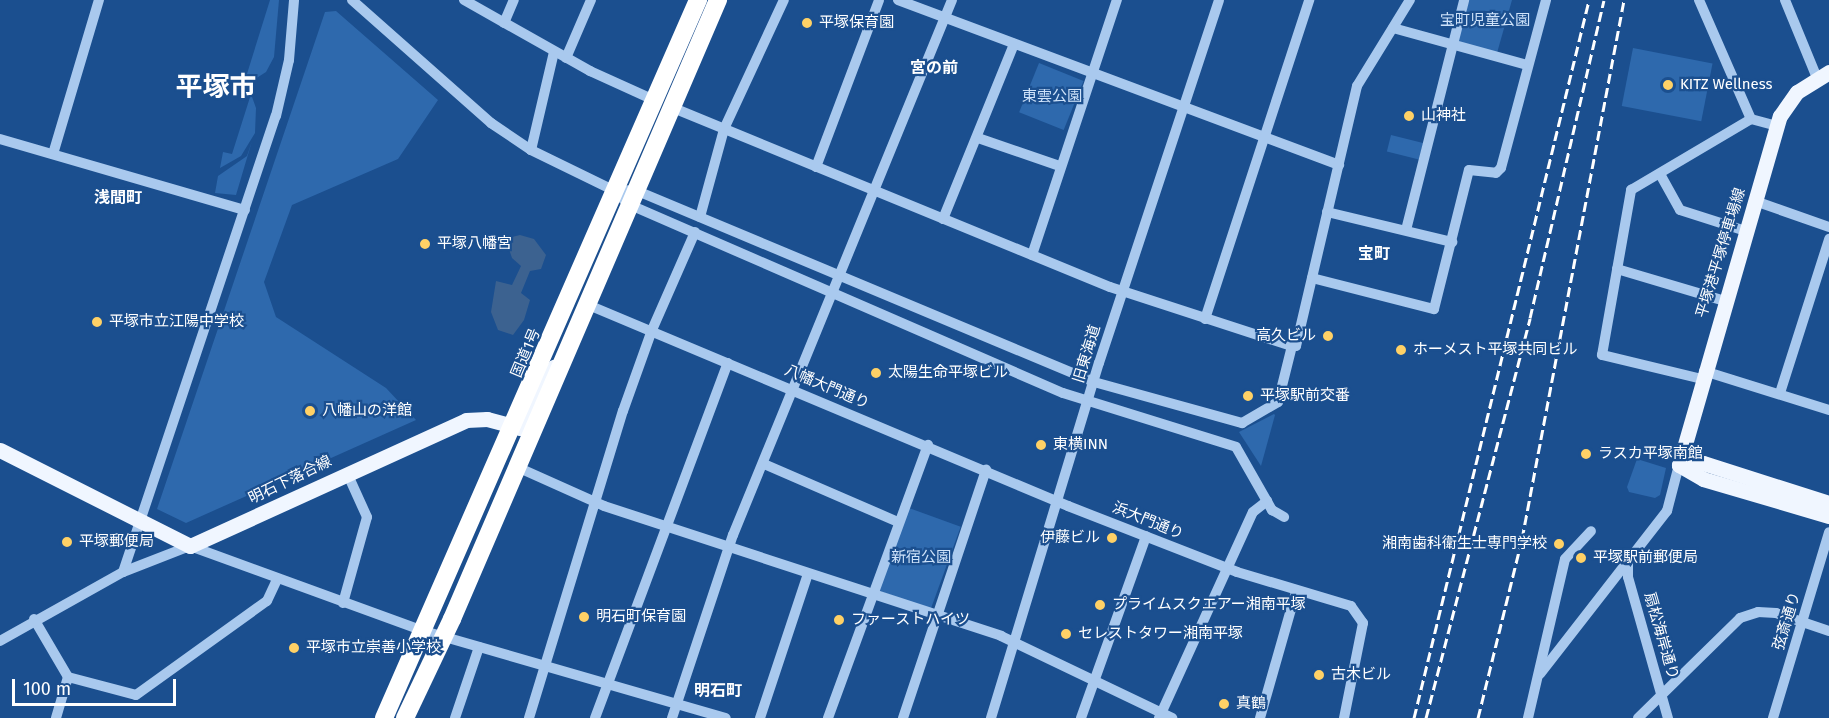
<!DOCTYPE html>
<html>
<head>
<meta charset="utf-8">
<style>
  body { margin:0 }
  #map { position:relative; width:1829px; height:718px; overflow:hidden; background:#1b4f8f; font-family:"Fira Sans","Noto Sans JP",sans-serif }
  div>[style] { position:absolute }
  .green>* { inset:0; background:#2e69ad; transform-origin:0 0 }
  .water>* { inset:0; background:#3c6290 }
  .minor>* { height:10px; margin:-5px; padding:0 5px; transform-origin:5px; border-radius:5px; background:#a9c9ee }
  .major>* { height:15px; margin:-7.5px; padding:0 7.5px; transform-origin:7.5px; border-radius:7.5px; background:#f0f6ff }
  .highway>* { height:18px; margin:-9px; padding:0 9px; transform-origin:9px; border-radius:9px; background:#fff }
  .rail>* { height:3px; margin-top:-1.5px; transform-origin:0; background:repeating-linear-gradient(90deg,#fff 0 10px,transparent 0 14.5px) }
  .dots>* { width:16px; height:16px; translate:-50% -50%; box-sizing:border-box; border:3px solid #1b4f8f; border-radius:50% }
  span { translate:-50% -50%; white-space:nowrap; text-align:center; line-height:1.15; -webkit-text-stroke:4.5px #1b4f8f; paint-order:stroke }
  .park-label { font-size:15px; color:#cfe3fa }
  .poi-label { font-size:15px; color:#fff }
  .left { translate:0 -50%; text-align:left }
  .right { translate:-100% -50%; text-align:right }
  .street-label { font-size:15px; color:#fff }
  .neighbourhood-label { font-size:16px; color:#fff; font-weight:700 }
  .town-label { font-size:27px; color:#fff; font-weight:700 }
  .scale { position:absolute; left:12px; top:679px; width:164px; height:27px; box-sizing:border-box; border:3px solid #fff; border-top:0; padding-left:8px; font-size:18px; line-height:21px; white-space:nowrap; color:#fff; -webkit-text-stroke:4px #1b4f8f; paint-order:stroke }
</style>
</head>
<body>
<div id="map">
  <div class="green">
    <div style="clip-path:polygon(270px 0,279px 0,274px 57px,266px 72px,255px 79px,246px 77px)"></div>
    <div style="clip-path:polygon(1469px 0,1512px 0,1497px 53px,1458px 42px)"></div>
    <div style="clip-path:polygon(336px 11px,438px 100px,398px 159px,292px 205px,264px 282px,276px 317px,386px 388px,416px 420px,186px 523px,157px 509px,325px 12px)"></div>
    <div style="left:1633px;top:48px;width:81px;height:59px;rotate:11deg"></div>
    <div style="left:1039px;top:63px;width:48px;height:53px;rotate:22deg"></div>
    <div style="clip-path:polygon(251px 94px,256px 108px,255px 133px,241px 156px,220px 168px,223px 152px,232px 154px)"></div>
    <div style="left:1391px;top:135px;width:33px;height:17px;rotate:14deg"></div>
    <div style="clip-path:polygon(252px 141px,236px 195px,215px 193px,218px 176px,247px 156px)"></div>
    <div style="clip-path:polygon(1274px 414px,1275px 415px,1261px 466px,1239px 432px)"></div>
    <div style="clip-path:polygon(1637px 459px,1666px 468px,1660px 495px,1655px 498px,1629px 492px,1627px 487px)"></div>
    <div style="left:909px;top:508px;width:55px;height:88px;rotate:20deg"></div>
  </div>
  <div class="water">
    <div style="clip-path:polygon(520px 235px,534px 239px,546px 255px,541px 269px,530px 271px,521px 293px,530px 300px,524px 320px,513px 335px,498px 330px,491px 312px,496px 281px,512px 285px,521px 266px,512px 258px,508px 246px,512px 237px)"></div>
  </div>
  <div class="minor">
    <div style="left:352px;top:0;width:186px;rotate:41.5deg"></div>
    <div style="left:491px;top:123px;width:48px;rotate:34deg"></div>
    <div style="left:531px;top:150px;width:93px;rotate:26deg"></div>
    <div style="left:615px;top:191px;width:18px;rotate:45deg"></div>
    <div style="left:628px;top:204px;width:474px;rotate:23.5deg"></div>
    <div style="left:1063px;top:393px;width:181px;rotate:17.3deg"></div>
    <div style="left:1236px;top:447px;width:73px;rotate:60.3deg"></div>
    <div style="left:1272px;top:510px;width:14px;rotate:30deg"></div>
    <div style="left:464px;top:0;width:145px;rotate:29.4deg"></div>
    <div style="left:590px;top:71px;width:70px;rotate:24.4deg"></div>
    <div style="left:898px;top:0;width:471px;rotate:20.5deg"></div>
    <div style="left:1699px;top:0;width:130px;rotate:66.4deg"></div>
    <div style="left:1785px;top:0;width:84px;rotate:67.7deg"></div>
    <div style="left:504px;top:23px;width:25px;rotate:-67deg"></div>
    <div style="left:1393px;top:28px;width:139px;rotate:15.4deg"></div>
    <div style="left:566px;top:58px;width:63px;rotate:-66.7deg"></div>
    <div style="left:671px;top:107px;width:474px;rotate:22.3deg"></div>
    <div style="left:1110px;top:287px;width:191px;rotate:18deg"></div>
    <div style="left:978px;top:138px;width:87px;rotate:18.9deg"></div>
    <div style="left:0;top:139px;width:255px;rotate:16.2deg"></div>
    <div style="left:531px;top:150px;width:101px;rotate:-76.8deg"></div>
    <div style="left:53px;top:154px;width:161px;rotate:-73.4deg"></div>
    <div style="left:816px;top:167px;width:178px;rotate:-69.3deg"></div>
    <div style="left:1660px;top:174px;width:41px;rotate:60.9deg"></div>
    <div style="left:1680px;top:210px;width:69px;rotate:17.7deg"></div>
    <div style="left:615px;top:191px;width:20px;rotate:-3deg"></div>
    <div style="left:635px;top:190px;width:498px;rotate:22.7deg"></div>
    <div style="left:1094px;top:382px;width:154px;rotate:15.5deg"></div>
    <div style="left:1242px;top:423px;width:42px;rotate:-30.3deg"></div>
    <div style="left:1278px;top:402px;width:58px;rotate:-76deg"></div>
    <div style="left:1292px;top:346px;width:4px"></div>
    <div style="left:1296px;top:346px;width:267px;rotate:-76.8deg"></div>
    <div style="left:1357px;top:86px;width:101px;rotate:-58.4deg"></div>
    <div style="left:1755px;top:201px;width:78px;rotate:19.4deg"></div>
    <div style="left:1327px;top:212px;width:129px;rotate:13.5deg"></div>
    <div style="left:700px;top:217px;width:91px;rotate:-74.7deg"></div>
    <div style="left:724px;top:129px;width:142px;rotate:-65.1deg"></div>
    <div style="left:943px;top:219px;width:189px;rotate:-67.9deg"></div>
    <div style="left:1406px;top:230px;width:237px;rotate:-75.8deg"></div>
    <div style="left:1032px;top:255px;width:269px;rotate:-71.6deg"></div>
    <div style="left:1617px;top:269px;width:113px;rotate:16.5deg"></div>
    <div style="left:1312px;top:278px;width:126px;rotate:14.3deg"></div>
    <div style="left:1434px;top:309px;width:143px;rotate:-75.9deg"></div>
    <div style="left:1469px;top:170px;width:27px;rotate:6deg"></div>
    <div style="left:1496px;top:173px;width:7px;rotate:-45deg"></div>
    <div style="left:1501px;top:168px;width:174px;rotate:-75deg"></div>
    <div style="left:586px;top:304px;width:523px;rotate:22.74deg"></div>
    <div style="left:1068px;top:506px;width:181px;rotate:21.3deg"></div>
    <div style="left:1237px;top:572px;width:119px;rotate:16.6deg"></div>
    <div style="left:1351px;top:606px;width:21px;rotate:55deg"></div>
    <div style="left:1363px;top:623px;width:97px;rotate:101.3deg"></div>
    <div style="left:1205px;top:319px;width:336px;rotate:-71.9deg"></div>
    <div style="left:1704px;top:371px;width:131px;rotate:17.3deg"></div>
    <div style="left:1702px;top:379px;width:103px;rotate:-166.5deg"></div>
    <div style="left:1602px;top:355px;width:168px;rotate:-80deg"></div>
    <div style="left:1631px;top:190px;width:139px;rotate:-30.6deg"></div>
    <div style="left:1751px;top:119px;width:27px;rotate:15deg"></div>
    <div style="left:1780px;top:393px;width:162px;rotate:-72.3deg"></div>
    <div style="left:764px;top:464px;width:146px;rotate:23.4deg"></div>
    <div style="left:517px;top:467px;width:95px;rotate:24.1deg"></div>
    <div style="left:604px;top:506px;width:418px;rotate:18.1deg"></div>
    <div style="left:1001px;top:636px;width:190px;rotate:25.6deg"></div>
    <div style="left:1628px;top:562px;width:15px;rotate:90deg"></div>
    <div style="left:1628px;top:577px;width:147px;rotate:74.2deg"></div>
    <div style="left:123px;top:572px;width:481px;rotate:-71.5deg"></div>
    <div style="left:276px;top:116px;width:57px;rotate:-76.9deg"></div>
    <div style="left:289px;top:60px;width:60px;rotate:-85.2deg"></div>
    <div style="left:343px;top:603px;width:89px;rotate:-74.4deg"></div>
    <div style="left:367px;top:517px;width:48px;rotate:-114.4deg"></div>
    <div style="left:34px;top:619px;width:67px;rotate:59.6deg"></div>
    <div style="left:0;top:641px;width:141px;rotate:-29.3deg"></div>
    <div style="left:123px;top:572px;width:72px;rotate:-21.2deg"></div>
    <div style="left:190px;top:546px;width:249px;rotate:20deg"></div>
    <div style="left:424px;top:631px;width:314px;rotate:16.1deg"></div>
    <div style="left:1540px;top:674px;width:207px;rotate:-52.1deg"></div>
    <div style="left:1667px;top:511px;width:48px;rotate:-75.4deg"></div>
    <div style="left:56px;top:718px;width:43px;rotate:-73.7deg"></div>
    <div style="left:68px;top:677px;width:70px;rotate:14.8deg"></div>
    <div style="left:136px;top:695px;width:161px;rotate:-35.7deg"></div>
    <div style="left:267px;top:601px;width:23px;rotate:-65deg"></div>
    <div style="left:455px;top:718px;width:75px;rotate:-71.3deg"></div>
    <div style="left:529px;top:718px;width:321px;rotate:-73deg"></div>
    <div style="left:623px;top:411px;width:86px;rotate:-70.3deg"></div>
    <div style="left:652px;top:330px;width:107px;rotate:-66.3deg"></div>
    <div style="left:595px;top:718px;width:379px;rotate:-69.5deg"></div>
    <div style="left:672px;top:718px;width:193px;rotate:-71.6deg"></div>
    <div style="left:733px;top:535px;width:578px;rotate:-67.74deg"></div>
    <div style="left:760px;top:718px;width:152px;rotate:-71.6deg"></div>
    <div style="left:828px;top:718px;width:291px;rotate:-69.9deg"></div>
    <div style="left:903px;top:718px;width:262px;rotate:-71.5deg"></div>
    <div style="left:991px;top:718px;width:371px;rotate:-73.1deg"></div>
    <div style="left:1099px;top:363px;width:382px;rotate:-71.7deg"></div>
    <div style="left:1081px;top:718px;width:193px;rotate:-70.3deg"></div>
    <div style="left:1159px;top:718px;width:226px;rotate:-65.5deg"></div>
    <div style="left:1253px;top:512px;width:18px;rotate:-38deg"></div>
    <div style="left:1260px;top:718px;width:131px;rotate:-74.1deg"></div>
    <div style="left:1528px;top:718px;width:163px;rotate:-76.9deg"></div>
    <div style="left:1565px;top:559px;width:38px;rotate:-47deg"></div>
    <div style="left:1638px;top:718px;width:143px;rotate:-44.4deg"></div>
    <div style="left:1740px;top:618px;width:19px;rotate:-18deg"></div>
    <div style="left:1758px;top:612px;width:18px;rotate:3deg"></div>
    <div style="left:1776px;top:613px;width:56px;rotate:18.8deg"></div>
    <div style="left:1773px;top:718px;width:194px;rotate:-73.2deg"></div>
  </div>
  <div class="major">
    <div style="left:0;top:450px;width:213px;rotate:26.8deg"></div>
    <div style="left:190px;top:546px;width:303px;rotate:-24.5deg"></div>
    <div style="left:466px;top:420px;width:21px;rotate:-3deg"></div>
    <div style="left:487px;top:419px;width:34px;rotate:15deg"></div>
    <div style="left:520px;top:428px;width:70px;rotate:-60.9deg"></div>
    <div style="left:1679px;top:465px;width:363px;rotate:-73.9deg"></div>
    <div style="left:1780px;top:116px;width:29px;rotate:-55deg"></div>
    <div style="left:1797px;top:92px;width:38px;rotate:-32deg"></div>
    <div style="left:1679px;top:465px;width:28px;rotate:30deg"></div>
    <div style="left:1703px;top:479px;width:131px;rotate:16.4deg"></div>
    <div style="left:1679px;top:465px;width:24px;rotate:-5deg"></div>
    <div style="left:1703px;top:463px;width:132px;rotate:17.6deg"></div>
  </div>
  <div class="highway">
    <div style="left:384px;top:718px;width:784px;rotate:-66.38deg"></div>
    <div style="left:405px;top:718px;width:110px;rotate:-64.6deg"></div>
    <div style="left:452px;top:619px;width:674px;rotate:-66.75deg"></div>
  </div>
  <div class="rail">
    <div style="left:1414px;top:718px;width:739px;rotate:-76.3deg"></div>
    <div style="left:1426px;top:718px;width:413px;rotate:-75.4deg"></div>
    <div style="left:1530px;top:318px;width:326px;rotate:-76.9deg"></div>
    <div style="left:1478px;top:718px;width:184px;rotate:-76.2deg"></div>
    <div style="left:1522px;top:539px;width:549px;rotate:-79.28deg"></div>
  </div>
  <div class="dots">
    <div style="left:807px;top:23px;background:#ffd166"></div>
    <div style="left:1668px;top:85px;background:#ffd166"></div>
    <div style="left:1409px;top:116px;background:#ffd166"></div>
    <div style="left:425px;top:244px;background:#ffd166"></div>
    <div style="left:97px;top:322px;background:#ffd166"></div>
    <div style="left:1328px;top:336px;background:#ffd166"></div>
    <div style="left:1401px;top:350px;background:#ffd166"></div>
    <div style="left:876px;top:373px;background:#ffd166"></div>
    <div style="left:1248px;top:396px;background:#ffd166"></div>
    <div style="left:310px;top:411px;background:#ffd166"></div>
    <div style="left:1041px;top:445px;background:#ffd166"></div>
    <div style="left:1586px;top:454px;background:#ffd166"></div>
    <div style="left:1112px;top:538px;background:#ffd166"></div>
    <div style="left:67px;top:542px;background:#ffd166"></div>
    <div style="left:1559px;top:544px;background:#ffd166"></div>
    <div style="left:1581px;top:558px;background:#ffd166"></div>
    <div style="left:1100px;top:605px;background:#ffd166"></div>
    <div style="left:584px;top:617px;background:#ffd166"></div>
    <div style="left:839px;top:620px;background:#ffd166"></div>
    <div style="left:1066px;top:634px;background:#ffd166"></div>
    <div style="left:294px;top:648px;background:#ffd166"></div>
    <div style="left:1319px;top:675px;background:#ffd166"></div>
    <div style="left:1224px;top:704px;background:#ffd166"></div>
  </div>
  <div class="park-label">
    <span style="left:1485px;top:21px">宝町児童公園</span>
    <span style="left:1052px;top:97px">東雲公園</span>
    <span style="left:921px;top:558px">新宿公園</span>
  </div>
  <div class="poi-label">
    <span class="left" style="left:819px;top:23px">平塚保育園</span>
    <span class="left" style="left:1680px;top:85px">KITZ Wellness</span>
    <span class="left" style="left:1421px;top:116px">山神社</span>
    <span class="left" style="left:437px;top:244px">平塚八幡宮</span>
    <span class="left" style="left:109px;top:322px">平塚市立江陽中学校</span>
    <span class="right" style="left:1316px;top:336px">高久ビル</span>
    <span class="left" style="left:1413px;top:350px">ホーメスト平塚共同ビル</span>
    <span class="left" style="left:888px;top:373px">太陽生命平塚ビル</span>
    <span class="left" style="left:1260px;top:396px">平塚駅前交番</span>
    <span class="left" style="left:322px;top:411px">八幡山の洋館</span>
    <span class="left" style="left:1053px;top:445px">東横INN</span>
    <span class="left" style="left:1598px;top:454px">ラスカ平塚南館</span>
    <span class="right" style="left:1100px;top:538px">伊藤ビル</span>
    <span class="left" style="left:79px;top:542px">平塚郵便局</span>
    <span class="right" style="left:1547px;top:544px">湘南歯科衛生士専門学校</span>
    <span class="left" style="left:1593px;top:558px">平塚駅前郵便局</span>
    <span class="left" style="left:1112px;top:605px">プライムスクエアー湘南平塚</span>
    <span class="left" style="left:596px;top:617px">明石町保育園</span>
    <span class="left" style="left:851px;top:620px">ファーストハイツ</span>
    <span class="left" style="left:1078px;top:634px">セレストタワー湘南平塚</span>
    <span class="left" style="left:306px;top:648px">平塚市立崇善小学校</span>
    <span class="left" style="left:1331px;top:675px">古木ビル</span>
    <span class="left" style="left:1236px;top:704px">真鶴</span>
  </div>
  <div class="street-label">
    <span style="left:1721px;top:253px;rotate:-73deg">平塚港平塚停車場線</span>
    <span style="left:526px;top:353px;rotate:-67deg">国道1号</span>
    <span style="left:1087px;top:354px;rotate:-73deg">旧東海道</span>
    <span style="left:827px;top:387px;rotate:23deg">八幡大門通り</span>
    <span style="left:290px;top:480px;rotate:-26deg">明石下落合線</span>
    <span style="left:1148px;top:521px;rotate:22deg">浜大門通り</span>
    <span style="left:1787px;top:621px;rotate:-73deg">弦斎通り</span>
    <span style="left:1661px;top:636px;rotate:74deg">扇松海岸通り</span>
  </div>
  <div class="neighbourhood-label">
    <span style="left:934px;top:68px">宮の前</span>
    <span style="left:118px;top:198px">浅間町</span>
    <span style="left:1374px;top:254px">宝町</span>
    <span style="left:718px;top:691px">明石町</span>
  </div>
  <div class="town-label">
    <span style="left:216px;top:88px">平塚市</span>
  </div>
  <div class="scale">100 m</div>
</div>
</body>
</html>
